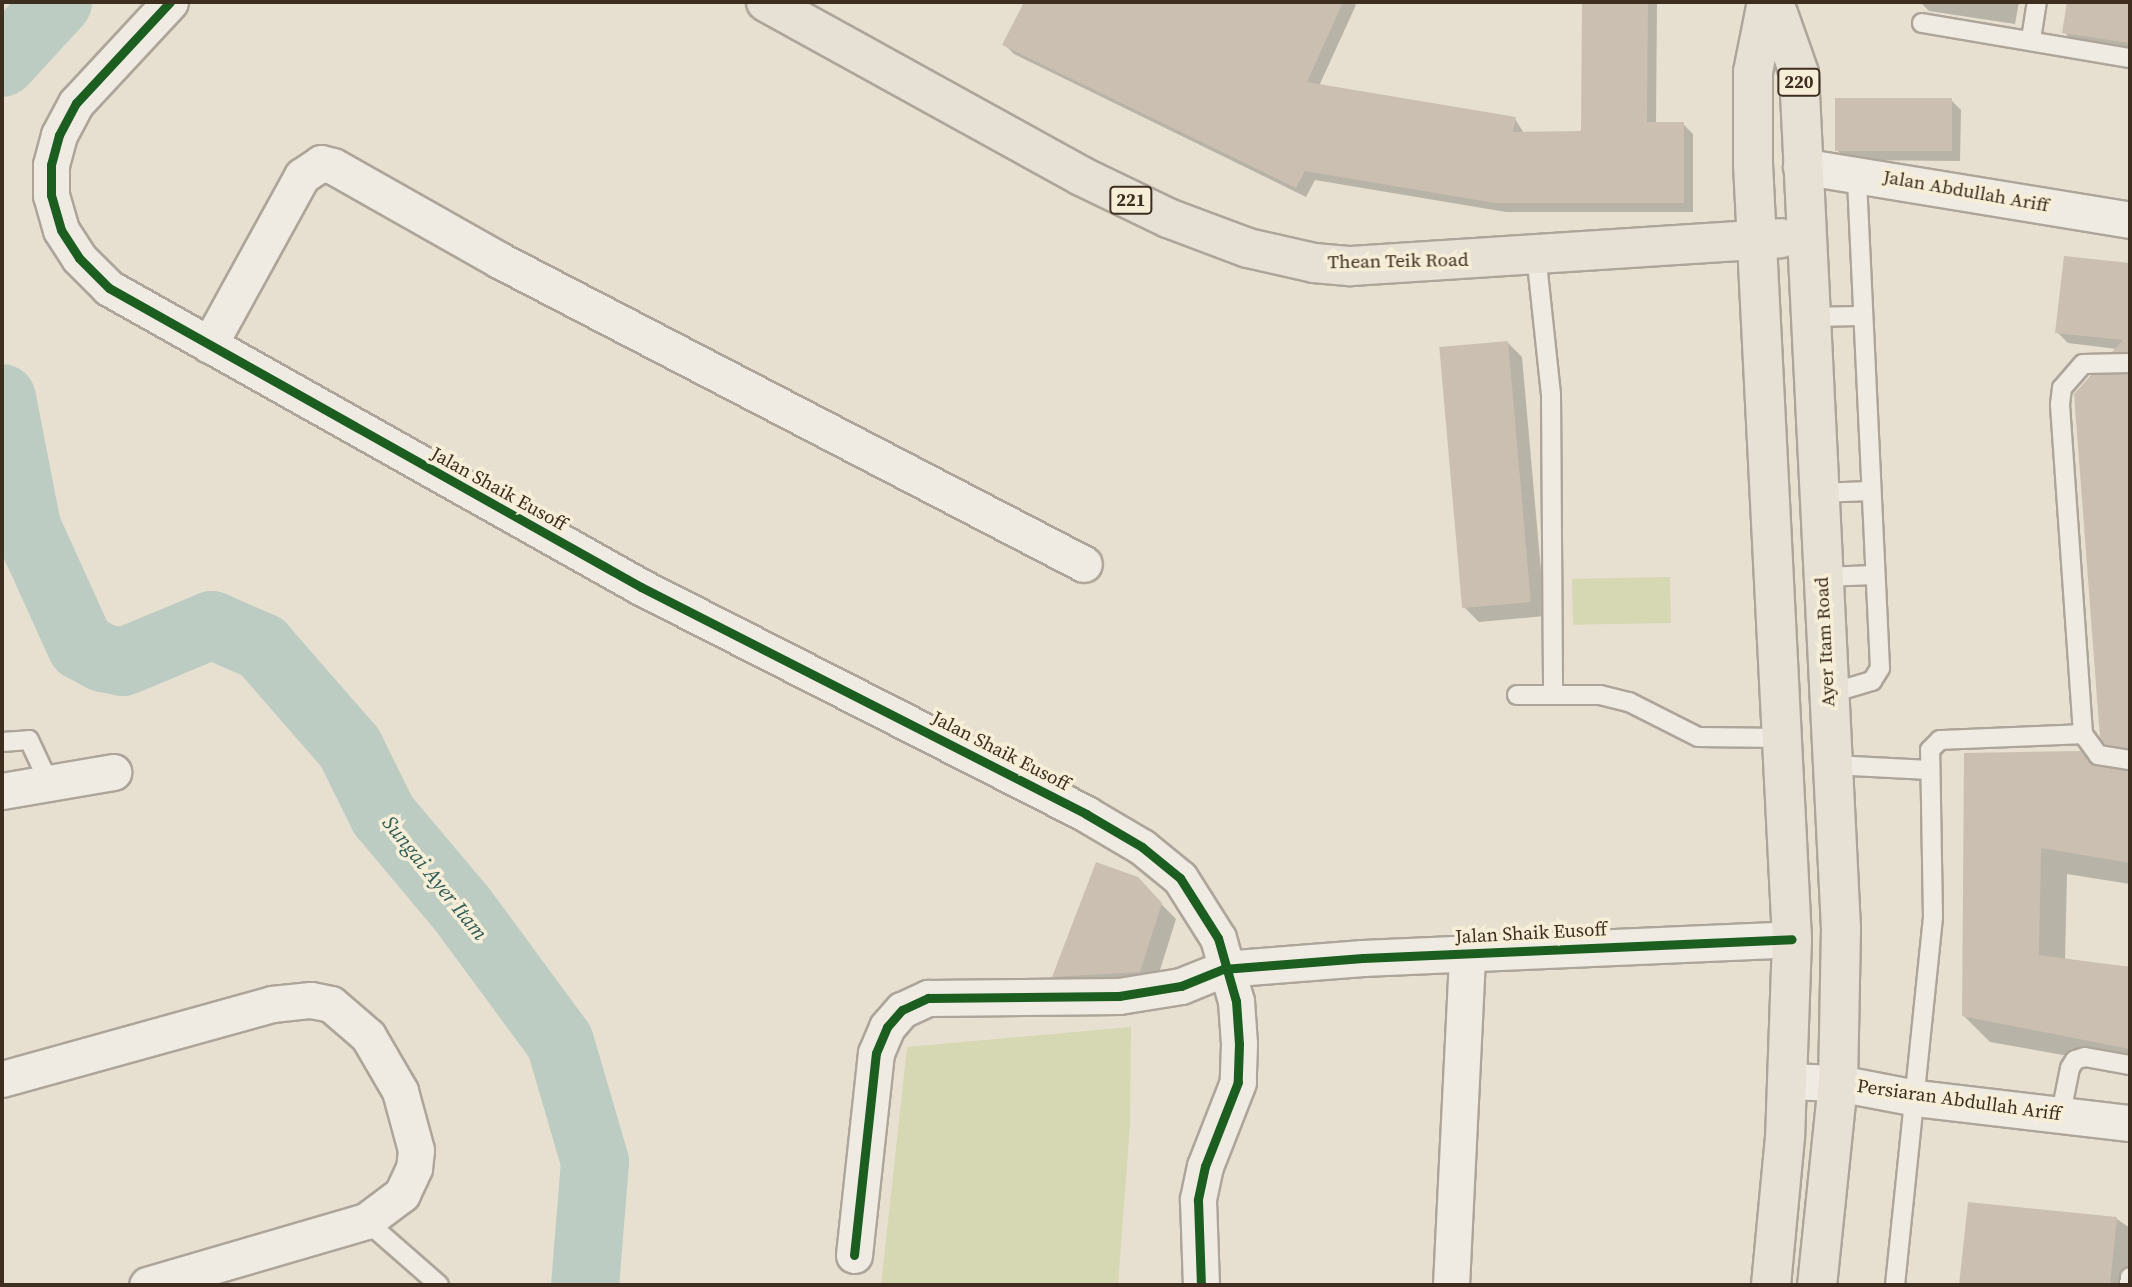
<!DOCTYPE html>
<html>
<head>
<meta charset="utf-8">
<style>
  body { margin:0 }
  #map { position:relative; width:2132px; height:1287px; overflow:hidden; background:#e7e0d1; font-family:"Source Serif 4",serif }
  div>[style] { position:absolute }
  .green>* { inset:0; background:#d6d7b3; transform-origin:0 0 }
  .shadow>* { inset:0; background:#0003 }
  .river>* { height:68px; margin:-34px; padding:0 34px; transform-origin:34px; border-radius:34px; background:#bcccc2 }
  .building>* { inset:0; background:#cbbfb2; transform-origin:0 0 }
  .roads { filter:drop-shadow(2px 0 #ada599) drop-shadow(-2px 0 #ada599) drop-shadow(0 2px #ada599) drop-shadow(0 -2px #ada599) }
  .lane>* { height:18px; margin:-9px; padding:0 9px; transform-origin:9px; border-radius:9px; background:#efebe3 }
  .street>* { height:35px; margin:-17.5px; padding:0 17.5px; transform-origin:17.5px; border-radius:17.5px; background:#efebe3 }
  .primary>* { height:38px; margin:-19px; padding:0 19px; transform-origin:19px; border-radius:19px; background:#e6e1d4 }
  .cycleway>* { height:9px; margin:-4.5px; padding:0 4.5px; transform-origin:4.5px; border-radius:4.5px; background:#1b5e20 }
  span { translate:-50% -50%; white-space:nowrap; text-align:center; line-height:1.15; -webkit-text-stroke:7px #f7eed8; paint-order:stroke }
  .shield-label span { padding:2px 5px; background:#f7eed8; border:2px solid; border-radius:5px; -webkit-text-stroke-width:0 }
  .shield-label { font-size:18px; color:#3d2e20; font-weight:700 }
  .street-label { font-size:19px; color:#3d2e20 }
  .water-label { font-size:21px; color:#2f5d5a; font-style:italic }
  .frame { position:absolute; inset:0; border:4px solid #3d2e20; pointer-events:none }
</style>
</head>
<body>
<div id="map">
  <div class="green">
    <div style="left:1670px;top:577px;width:46px;height:98px;rotate:89deg"></div>
    <div style="clip-path:polygon(1131px 1027px,1130px 1125px,1118px 1285px,881px 1285px,907px 1047px)"></div>
  </div>
  <div class="shadow">
    <div style="clip-path:polygon(1026px 2px,1352px 2px,1356px 5px,1319px 86px,1515px 119px,1524px 133px,1583px 133px,1584px 2px,1657px 2px,1656px 124px,1683px 124px,1693px 134px,1693px 212px,1506px 212px,1315px 180px,1306px 197px,1014px 54px,1005px 45px)"></div>
    <div style="clip-path:polygon(1920px 2px,2019px 2px,2015px 24px,1929px 11px)"></div>
    <div style="clip-path:polygon(2069px 2px,2130px 2px,2130px 50px,2074px 42px,2064px 32px)"></div>
    <div style="clip-path:polygon(1951px 100px,1961px 110px,1960px 161px,1846px 160px,1837px 150px)"></div>
    <div style="clip-path:polygon(2065px 258px,2130px 265px,2130px 362px,2115px 352px,2117px 349px,2068px 343px,2057px 332px)"></div>
    <div style="clip-path:polygon(1507px 342px,1522px 357px,1545px 616px,1479px 622px,1464px 607px)"></div>
    <div style="clip-path:polygon(2130px 376px,2130px 751px,2115px 752px,2104px 741px,2092px 377px)"></div>
    <div style="clip-path:polygon(2010px 766px,2130px 785px,2130px 884px,2067px 874px,2065px 960px,2130px 967px,2130px 1067px,1990px 1042px,1964px 1016px)"></div>
    <div style="clip-path:polygon(1137px 879px,1176px 919px,1155px 986px,1069px 991px,1054px 976px)"></div>
    <div style="clip-path:polygon(1969px 1204px,2117px 1219px,2130px 1228px,2130px 1285px,1961px 1285px)"></div>
  </div>
  <div class="river">
    <div style="left:2px;top:63px;width:83px;rotate:-47.4deg"></div>
    <div style="left:2px;top:398px;width:131px;rotate:79deg"></div>
    <div style="left:27px;top:527px;width:131px;rotate:65.6deg"></div>
    <div style="left:81px;top:646px;width:25px;rotate:29deg"></div>
    <div style="left:103px;top:658px;width:20px;rotate:11deg"></div>
    <div style="left:123px;top:662px;width:96px;rotate:-22.6deg"></div>
    <div style="left:212px;top:625px;width:55px;rotate:23.7deg"></div>
    <div style="left:262px;top:647px;width:134px;rotate:48.9deg"></div>
    <div style="left:350px;top:748px;width:75px;rotate:63.8deg"></div>
    <div style="left:383px;top:815px;width:123px;rotate:50deg"></div>
    <div style="left:462px;top:909px;width:165px;rotate:53.6deg"></div>
    <div style="left:560px;top:1042px;width:125px;rotate:73.7deg"></div>
    <div style="left:595px;top:1162px;width:123px;rotate:94.6deg"></div>
  </div>
  <div class="building">
    <div style="clip-path:polygon(1024px 2px,1343px 2px,1307px 82px,1516px 117px,1513px 132px,1581px 131px,1582px 2px,1648px 2px,1647px 122px,1684px 122px,1684px 203px,1495px 203px,1305px 171px,1296px 188px,1002px 45px)"></div>
    <div style="clip-path:polygon(2067px 2px,2130px 2px,2130px 43px,2062px 33px)"></div>
    <div style="left:1835px;top:98px;width:117px;height:53px"></div>
    <div style="clip-path:polygon(2064px 256px,2130px 263px,2130px 352px,2112px 352px,2123px 340px,2055px 333px)"></div>
    <div style="left:1508px;top:341px;width:262px;height:69px;rotate:85deg"></div>
    <div style="clip-path:polygon(2130px 374px,2130px 749px,2104px 745px,2100px 738px,2074px 394px,2091px 375px)"></div>
    <div style="clip-path:polygon(2081px 751px,2092px 765px,2130px 771px,2130px 863px,2041px 848px,2039px 955px,2130px 967px,2130px 1049px,1962px 1016px,1964px 753px)"></div>
    <div style="clip-path:polygon(1096px 862px,1138px 877px,1162px 903px,1140px 972px,1052px 977px)"></div>
    <div style="clip-path:polygon(1968px 1202px,2117px 1217px,2110px 1285px,1959px 1285px)"></div>
  </div>
  <div class="roads">
    <div class="lane">
      <div style="left:1922px;top:23px;width:211px;rotate:9.6deg"></div>
      <div style="left:2031px;top:39px;width:37px;rotate:-81deg"></div>
      <div style="left:1536px;top:254px;width:141px;rotate:83.9deg"></div>
      <div style="left:1551px;top:394px;width:300px;rotate:89.6deg"></div>
      <div style="left:1808px;top:317px;width:54px;rotate:-1.1deg"></div>
      <div style="left:2130px;top:363px;width:47px;rotate:178.8deg"></div>
      <div style="left:2083px;top:364px;width:32px;rotate:131deg"></div>
      <div style="left:2062px;top:388px;width:17px;rotate:97deg"></div>
      <div style="left:2060px;top:405px;width:330px;rotate:86deg"></div>
      <div style="left:2083px;top:734px;width:26px;rotate:54deg"></div>
      <div style="left:2098px;top:755px;width:32px;rotate:9deg"></div>
      <div style="left:1817px;top:493px;width:54px;rotate:-2.1deg"></div>
      <div style="left:1822px;top:577px;width:53px;rotate:-2.2deg"></div>
      <div style="left:1828px;top:694px;width:46px;rotate:-16.5deg"></div>
      <div style="left:1872px;top:681px;width:15px;rotate:-58deg"></div>
      <div style="left:1880px;top:668px;width:497px;rotate:-92.7deg"></div>
      <div style="left:1517px;top:695px;width:83px"></div>
      <div style="left:1600px;top:695px;width:30px;rotate:14deg"></div>
      <div style="left:1629px;top:702px;width:77px;rotate:26.9deg"></div>
      <div style="left:1698px;top:737px;width:86px;rotate:0.7deg"></div>
      <div style="left:2px;top:742px;width:27px;rotate:-4deg"></div>
      <div style="left:29px;top:740px;width:50px;rotate:65deg"></div>
      <div style="left:1832px;top:765px;width:98px;rotate:2.9deg"></div>
      <div style="left:2061px;top:1113px;width:46px;rotate:-78.7deg"></div>
      <div style="left:2070px;top:1068px;width:9px;rotate:-58deg"></div>
      <div style="left:2075px;top:1060px;width:10px;rotate:-17deg"></div>
      <div style="left:2085px;top:1057px;width:46px;rotate:10.1deg"></div>
      <div style="left:366px;top:1221px;width:97px;rotate:41.2deg"></div>
      <div style="left:1895px;top:1285px;width:370px;rotate:-84.1deg"></div>
      <div style="left:1933px;top:917px;width:167px;rotate:-91deg"></div>
      <div style="left:1930px;top:750px;width:14px;rotate:-45deg"></div>
      <div style="left:1940px;top:740px;width:143px;rotate:-2.4deg"></div>
      <div style="left:2129px;top:1285px;width:8px;rotate:-83deg"></div>
    </div>
    <div class="street">
      <div style="left:170px;top:2px;width:138px;rotate:132.9deg"></div>
      <div style="left:76px;top:103px;width:36px;rotate:118deg"></div>
      <div style="left:59px;top:135px;width:31px;rotate:105deg"></div>
      <div style="left:51px;top:165px;width:30px;rotate:90deg"></div>
      <div style="left:51px;top:195px;width:36px;rotate:74deg"></div>
      <div style="left:61px;top:230px;width:33px;rotate:57deg"></div>
      <div style="left:79px;top:258px;width:42px;rotate:45deg"></div>
      <div style="left:109px;top:288px;width:610px;rotate:29.34deg"></div>
      <div style="left:641px;top:587px;width:500px;rotate:27deg"></div>
      <div style="left:1086px;top:814px;width:65px;rotate:30.5deg"></div>
      <div style="left:1142px;top:847px;width:49px;rotate:39.2deg"></div>
      <div style="left:1180px;top:878px;width:71px;rotate:57.7deg"></div>
      <div style="left:1218px;top:938px;width:66px;rotate:74.1deg"></div>
      <div style="left:1236px;top:1001px;width:43px;rotate:86deg"></div>
      <div style="left:1239px;top:1044px;width:38px;rotate:92deg"></div>
      <div style="left:1238px;top:1082px;width:90px;rotate:111.4deg"></div>
      <div style="left:1205px;top:1166px;width:35px;rotate:102deg"></div>
      <div style="left:1198px;top:1200px;width:85px;rotate:88deg"></div>
      <div style="left:1801px;top:166px;width:333px;rotate:9.3deg"></div>
      <div style="left:209px;top:345px;width:193px;rotate:-61.2deg"></div>
      <div style="left:302px;top:176px;width:23px;rotate:-34deg"></div>
      <div style="left:321px;top:163px;width:12px;rotate:14deg"></div>
      <div style="left:333px;top:166px;width:191px;rotate:29.5deg"></div>
      <div style="left:499px;top:260px;width:659px;rotate:27.46deg"></div>
      <div style="left:2px;top:791px;width:113px;rotate:-9.7deg"></div>
      <div style="left:2px;top:1079px;width:280px;rotate:-15.5deg"></div>
      <div style="left:272px;top:1004px;width:39px;rotate:-6deg"></div>
      <div style="left:311px;top:1000px;width:20px;rotate:11deg"></div>
      <div style="left:331px;top:1004px;width:49px;rotate:40.9deg"></div>
      <div style="left:368px;top:1036px;width:64px;rotate:59.8deg"></div>
      <div style="left:400px;top:1091px;width:61px;rotate:74.8deg"></div>
      <div style="left:416px;top:1150px;width:18px;rotate:96deg"></div>
      <div style="left:414px;top:1168px;width:29px;rotate:115deg"></div>
      <div style="left:402px;top:1194px;width:45px;rotate:143.1deg"></div>
      <div style="left:366px;top:1221px;width:228px;rotate:163.7deg"></div>
      <div style="left:1788px;top:1081px;width:50px;rotate:2.3deg"></div>
      <div style="left:1838px;top:1083px;width:79px;rotate:10.9deg"></div>
      <div style="left:1916px;top:1098px;width:215px;rotate:6.7deg"></div>
      <div style="left:854px;top:1255px;width:203px;rotate:-83.8deg"></div>
      <div style="left:876px;top:1053px;width:28px;rotate:-67deg"></div>
      <div style="left:887px;top:1027px;width:23px;rotate:-49deg"></div>
      <div style="left:902px;top:1010px;width:29px;rotate:-25deg"></div>
      <div style="left:928px;top:998px;width:191px;rotate:-0.6deg"></div>
      <div style="left:1119px;top:996px;width:63px;rotate:-9.2deg"></div>
      <div style="left:1181px;top:986px;width:45px;rotate:-22deg"></div>
      <div style="left:1223px;top:969px;width:140px;rotate:-4.5deg"></div>
      <div style="left:1363px;top:958px;width:429px;rotate:-2.5deg"></div>
      <div style="left:1451px;top:1285px;width:331px;rotate:-87.2deg"></div>
    </div>
    <div class="primary">
      <div style="left:766px;top:2px;width:360px;rotate:28.9deg"></div>
      <div style="left:1081px;top:176px;width:97px;rotate:25.8deg"></div>
      <div style="left:1168px;top:218px;width:85px;rotate:20.6deg"></div>
      <div style="left:1248px;top:248px;width:68px;rotate:12.8deg"></div>
      <div style="left:1314px;top:263px;width:37px;rotate:5deg"></div>
      <div style="left:1351px;top:266px;width:431px;rotate:-3.7deg"></div>
      <div style="left:1767px;top:2px;width:71px;rotate:101.3deg"></div>
      <div style="left:1753px;top:72px;width:92px;rotate:90deg"></div>
      <div style="left:1753px;top:164px;width:776px;rotate:87.12deg"></div>
      <div style="left:1792px;top:939px;width:198px;rotate:92deg"></div>
      <div style="left:1785px;top:1137px;width:149px;rotate:95.4deg"></div>
      <div style="left:1774px;top:2px;width:75px;rotate:70.6deg"></div>
      <div style="left:1799px;top:73px;width:857px;rotate:87.19deg"></div>
      <div style="left:1841px;top:929px;width:154px;rotate:91.1deg"></div>
      <div style="left:1838px;top:1083px;width:203px;rotate:95.9deg"></div>
    </div>
  </div>
  <div class="cycleway">
    <div style="left:170px;top:2px;width:138px;rotate:132.9deg"></div>
    <div style="left:76px;top:103px;width:36px;rotate:118deg"></div>
    <div style="left:59px;top:135px;width:31px;rotate:105deg"></div>
    <div style="left:51px;top:165px;width:30px;rotate:90deg"></div>
    <div style="left:51px;top:195px;width:36px;rotate:74deg"></div>
    <div style="left:61px;top:230px;width:33px;rotate:57deg"></div>
    <div style="left:79px;top:258px;width:42px;rotate:45deg"></div>
    <div style="left:109px;top:288px;width:610px;rotate:29.34deg"></div>
    <div style="left:641px;top:587px;width:500px;rotate:27deg"></div>
    <div style="left:1086px;top:814px;width:65px;rotate:30.5deg"></div>
    <div style="left:1142px;top:847px;width:49px;rotate:39.2deg"></div>
    <div style="left:1180px;top:878px;width:71px;rotate:57.7deg"></div>
    <div style="left:1218px;top:938px;width:66px;rotate:74.1deg"></div>
    <div style="left:1236px;top:1001px;width:43px;rotate:86deg"></div>
    <div style="left:1239px;top:1044px;width:38px;rotate:92deg"></div>
    <div style="left:1238px;top:1082px;width:90px;rotate:111.4deg"></div>
    <div style="left:1205px;top:1166px;width:35px;rotate:102deg"></div>
    <div style="left:1198px;top:1200px;width:85px;rotate:88deg"></div>
    <div style="left:854px;top:1255px;width:203px;rotate:-83.8deg"></div>
    <div style="left:876px;top:1053px;width:28px;rotate:-67deg"></div>
    <div style="left:887px;top:1027px;width:23px;rotate:-49deg"></div>
    <div style="left:902px;top:1010px;width:29px;rotate:-25deg"></div>
    <div style="left:928px;top:998px;width:191px;rotate:-0.6deg"></div>
    <div style="left:1119px;top:996px;width:63px;rotate:-9.2deg"></div>
    <div style="left:1181px;top:986px;width:45px;rotate:-22deg"></div>
    <div style="left:1223px;top:969px;width:140px;rotate:-4.5deg"></div>
    <div style="left:1363px;top:958px;width:429px;rotate:-2.5deg"></div>
  </div>
  <div class="shield-label">
    <span style="left:1799px;top:82px">220</span>
    <span style="left:1131px;top:200px">221</span>
  </div>
  <div class="street-label">
    <span style="left:1966px;top:191px;rotate:10deg">Jalan Abdullah Ariff</span>
    <span style="left:1398px;top:261px;rotate:-1deg">Thean Teik Road</span>
    <span style="left:499px;top:489px;rotate:29deg">Jalan Shaik Eusoff</span>
    <span style="left:1825px;top:642px;rotate:-93deg">Ayer Itam Road</span>
    <span style="left:1001px;top:751px;rotate:27deg">Jalan Shaik Eusoff</span>
    <span style="left:1531px;top:933px;rotate:-3deg">Jalan Shaik Eusoff</span>
    <span style="left:1959px;top:1100px;rotate:8deg">Persiaran Abdullah Ariff</span>
  </div>
  <div class="water-label">
    <span style="left:435px;top:878px;rotate:51deg">Sungai Ayer Itam</span>
  </div>
  <div class="frame"></div>
</div>
</body>
</html>
